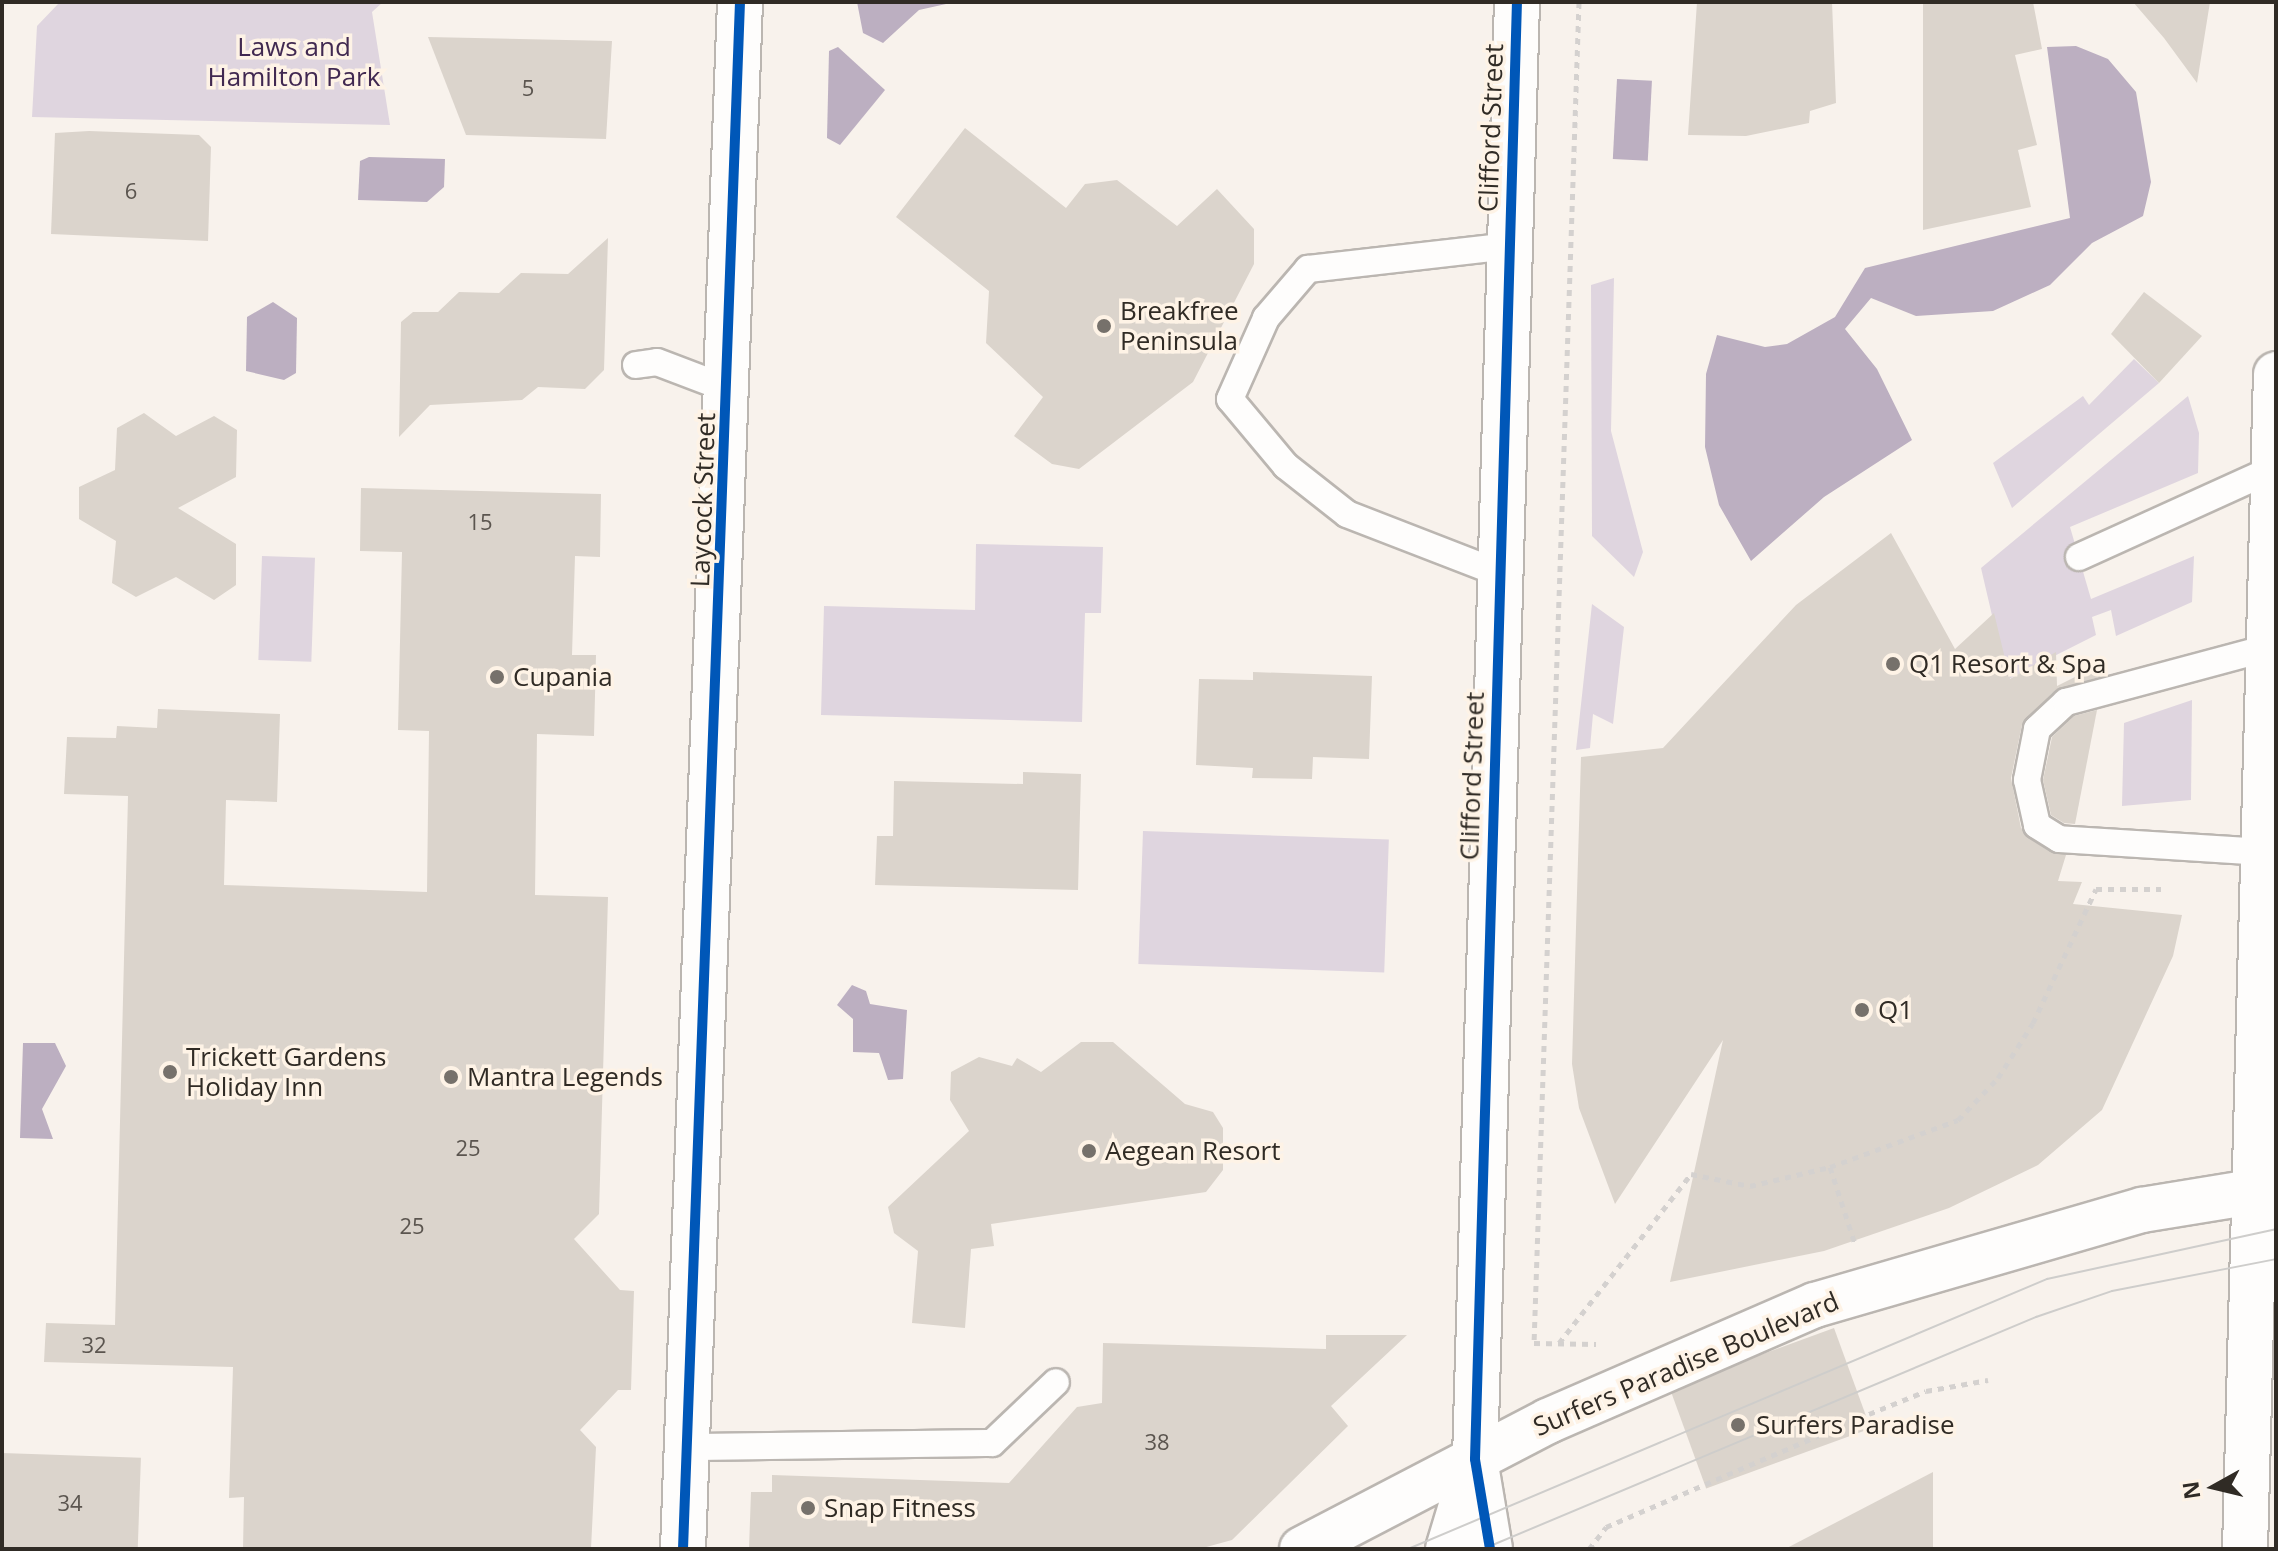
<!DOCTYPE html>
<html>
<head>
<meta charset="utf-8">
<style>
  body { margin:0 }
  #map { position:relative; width:2278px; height:1551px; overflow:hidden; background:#f8f2ec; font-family:"Open Sans",sans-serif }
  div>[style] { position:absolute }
  .green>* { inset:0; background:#dfd5df; transform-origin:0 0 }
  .water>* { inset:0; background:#bcafc1; transform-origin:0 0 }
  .building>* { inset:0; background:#dbd4cc; transform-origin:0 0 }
  .path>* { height:5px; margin-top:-2.5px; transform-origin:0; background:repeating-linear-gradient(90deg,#d4d1cf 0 6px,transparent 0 12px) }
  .roads { filter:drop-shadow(2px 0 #bbb6b1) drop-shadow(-2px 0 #bbb6b1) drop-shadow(0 2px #bbb6b1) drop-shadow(0 -2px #bbb6b1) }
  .service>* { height:26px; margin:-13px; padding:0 13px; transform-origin:13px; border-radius:13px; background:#fefdfc }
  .minor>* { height:44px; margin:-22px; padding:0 22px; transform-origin:22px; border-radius:22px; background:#fefdfc }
  .tertiary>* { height:44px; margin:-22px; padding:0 22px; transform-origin:22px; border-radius:22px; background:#fefdfc }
  .tram>* { height:2px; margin:-1px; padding:0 1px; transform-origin:1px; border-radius:1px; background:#cecdcb }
  .cycleway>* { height:10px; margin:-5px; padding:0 5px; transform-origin:5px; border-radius:5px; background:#0057b8 }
  .dots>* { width:22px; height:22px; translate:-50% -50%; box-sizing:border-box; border:4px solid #fef3e6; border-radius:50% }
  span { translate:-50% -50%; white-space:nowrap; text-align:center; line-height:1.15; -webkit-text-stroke:7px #fef3e6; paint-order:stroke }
  .number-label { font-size:22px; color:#5b554f }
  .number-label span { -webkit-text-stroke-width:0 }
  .park-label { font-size:26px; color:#412951 }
  .street-label { font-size:26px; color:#302b25 }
  .poi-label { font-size:26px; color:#302b25 }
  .left { translate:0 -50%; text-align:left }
  .frame { position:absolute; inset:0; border:4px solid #302b25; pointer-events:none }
  .north { position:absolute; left:2174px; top:1447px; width:80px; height:80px; -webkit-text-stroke:6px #fef3e6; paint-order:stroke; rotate:262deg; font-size:22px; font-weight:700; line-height:32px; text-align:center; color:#302b25 }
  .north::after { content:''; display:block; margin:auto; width:28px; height:36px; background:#302b25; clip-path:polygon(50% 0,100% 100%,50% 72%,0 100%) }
</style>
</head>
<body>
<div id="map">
  <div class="green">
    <div style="clip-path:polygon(383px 2px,372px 12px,390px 125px,32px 117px,37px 26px,58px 4px)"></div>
    <div style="clip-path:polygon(1614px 278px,1611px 431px,1643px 552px,1634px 577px,1592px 536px,1591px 285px)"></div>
    <div style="clip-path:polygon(2134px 359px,2159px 383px,2012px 508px,1993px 463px,2083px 396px,2089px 405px)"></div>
    <div style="clip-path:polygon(2188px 396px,2199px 433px,2198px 473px,2070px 527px,2091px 599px,2194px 556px,2192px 602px,2116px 636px,2111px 610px,2092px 617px,2096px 635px,2007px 680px,1981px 568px)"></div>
    <div style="clip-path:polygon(976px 544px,1103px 547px,1101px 613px,1085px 613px,1082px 722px,821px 715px,824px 606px,975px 610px)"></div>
    <div style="left:262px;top:556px;width:53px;height:104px;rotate:2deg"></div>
    <div style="clip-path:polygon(1592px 604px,1624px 627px,1613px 724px,1593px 714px,1590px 748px,1576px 750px)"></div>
    <div style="clip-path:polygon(2192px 700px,2191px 800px,2122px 806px,2124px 723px)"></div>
    <div style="left:1143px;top:831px;width:246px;height:133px;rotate:2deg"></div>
  </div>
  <div class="water">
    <div style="clip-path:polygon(857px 2px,955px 2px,919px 10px,883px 43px,863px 33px)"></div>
    <div style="clip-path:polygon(2076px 46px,2108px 59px,2136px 92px,2151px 182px,2143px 216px,2092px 243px,2050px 285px,1993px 311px,1916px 316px,1871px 298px,1845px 329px,1877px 369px,1912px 440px,1824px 497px,1751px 561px,1719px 505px,1705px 447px,1706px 374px,1717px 335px,1765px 347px,1787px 344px,1835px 317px,1865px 268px,2070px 218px,2047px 47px)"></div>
    <div style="clip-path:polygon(838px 47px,885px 90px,840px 145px,827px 138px,829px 51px)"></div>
    <div style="left:1617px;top:79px;width:35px;height:80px;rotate:3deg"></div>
    <div style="clip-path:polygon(369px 157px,445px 159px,444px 187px,427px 202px,358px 200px,360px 161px)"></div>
    <div style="clip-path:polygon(273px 302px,297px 318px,296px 373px,284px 380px,246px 371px,247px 317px)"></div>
    <div style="clip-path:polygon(852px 985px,866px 991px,870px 1004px,907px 1010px,903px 1079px,888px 1080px,879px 1053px,853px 1052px,853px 1019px,837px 1005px)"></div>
    <div style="clip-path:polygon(23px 1043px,55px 1043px,66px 1066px,42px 1109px,53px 1139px,20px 1138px)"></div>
  </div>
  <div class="building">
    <div style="clip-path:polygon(1697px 2px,1832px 2px,1836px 103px,1810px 111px,1809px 123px,1746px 136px,1688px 135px)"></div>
    <div style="clip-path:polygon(1923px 2px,2033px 2px,2042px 49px,2015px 55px,2037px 145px,2018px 150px,2031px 207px,1923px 230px)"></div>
    <div style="clip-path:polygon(2133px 2px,2210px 2px,2197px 83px,2164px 38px)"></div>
    <div style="clip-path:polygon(428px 37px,612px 41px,606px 139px,466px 135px)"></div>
    <div style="clip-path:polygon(965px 128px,1066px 208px,1085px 184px,1117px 180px,1177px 226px,1217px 189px,1254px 229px,1254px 264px,1193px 382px,1079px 469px,1052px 464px,1014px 436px,1043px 397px,986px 343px,989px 291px,896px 217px)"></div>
    <div style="clip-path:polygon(89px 131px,199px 135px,211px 147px,208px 241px,51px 234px,55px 133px)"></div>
    <div style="clip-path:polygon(608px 238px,604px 370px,585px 389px,538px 387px,522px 400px,430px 405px,399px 437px,401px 322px,413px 312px,438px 312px,459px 292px,499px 293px,521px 273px,568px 274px)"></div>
    <div style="clip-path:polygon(2144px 292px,2202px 336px,2159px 383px,2111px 334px)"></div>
    <div style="clip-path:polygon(144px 413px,176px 436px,214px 416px,237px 430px,236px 477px,178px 508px,236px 544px,236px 585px,214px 600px,176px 577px,136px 597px,112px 583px,116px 541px,79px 519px,79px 487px,115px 470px,117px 428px)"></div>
    <div style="clip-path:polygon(361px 488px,601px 494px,600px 557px,575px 556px,572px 655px,596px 655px,594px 736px,537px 734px,535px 895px,608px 897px,599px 1214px,574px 1239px,620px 1290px,634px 1291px,631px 1390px,618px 1390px,580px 1430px,596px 1447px,591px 1549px,243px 1549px,244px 1497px,229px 1498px,233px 1367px,44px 1362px,46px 1323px,115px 1325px,128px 796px,64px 794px,67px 737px,116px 738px,117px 726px,157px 728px,158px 709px,280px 714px,277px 802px,226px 800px,224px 885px,427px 892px,429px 731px,398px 730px,402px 552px,360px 551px)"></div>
    <div style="clip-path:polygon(1891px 533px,1955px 649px,1994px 613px,2010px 679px,2056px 652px,2057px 686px,2105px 662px,2103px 676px,2056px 690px,2022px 725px,2011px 778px,2021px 828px,2066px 855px,2058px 881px,2082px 882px,2073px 904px,2182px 915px,2173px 956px,2102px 1110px,2038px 1165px,1949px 1208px,1824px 1251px,1670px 1282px,1723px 1040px,1615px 1204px,1579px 1108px,1572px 1064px,1581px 757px,1663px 748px,1796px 605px)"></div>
    <div style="clip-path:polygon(1253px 672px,1372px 676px,1369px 759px,1313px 757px,1312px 779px,1252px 778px,1253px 768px,1196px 765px,1199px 679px,1253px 680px)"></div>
    <div style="clip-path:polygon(2097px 710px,2075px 824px,2064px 823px,2051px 815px,2043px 780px,2052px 737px,2074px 716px)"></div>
    <div style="clip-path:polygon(1023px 772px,1081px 774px,1078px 890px,875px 885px,877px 836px,893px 836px,894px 781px,1023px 784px)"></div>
    <div style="clip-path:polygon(1081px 1042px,1113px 1042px,1185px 1104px,1213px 1112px,1223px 1128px,1223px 1170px,1206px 1192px,991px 1224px,994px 1246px,971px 1249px,965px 1328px,912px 1323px,918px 1251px,894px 1233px,888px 1207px,969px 1131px,950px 1100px,951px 1072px,979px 1057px,1012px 1066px,1017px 1058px,1041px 1072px)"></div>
    <div style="left:1834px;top:1328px;width:107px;height:175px;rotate:70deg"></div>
    <div style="clip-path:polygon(1326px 1335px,1407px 1335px,1331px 1406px,1348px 1426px,1232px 1540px,1199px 1549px,749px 1549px,751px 1492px,772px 1492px,772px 1475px,1009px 1483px,1077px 1407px,1102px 1403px,1103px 1343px,1326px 1349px)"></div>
    <div style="left:2px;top:1453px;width:139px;height:96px;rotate:2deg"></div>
    <div style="clip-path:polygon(1933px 1472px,1933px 1549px,1785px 1549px)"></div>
  </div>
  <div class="path">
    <div style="left:1579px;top:2px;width:1342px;rotate:91.92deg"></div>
    <div style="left:1534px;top:1343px;width:62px;rotate:0.9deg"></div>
    <div style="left:1830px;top:1167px;width:81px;rotate:72deg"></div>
    <div style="left:1559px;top:1343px;width:214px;rotate:-52deg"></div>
    <div style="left:1691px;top:1174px;width:60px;rotate:11.5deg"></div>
    <div style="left:1750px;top:1186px;width:82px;rotate:-13.4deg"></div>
    <div style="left:1830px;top:1167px;width:136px;rotate:-20.2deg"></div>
    <div style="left:1958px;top:1120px;width:58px;rotate:-46.4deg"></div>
    <div style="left:1998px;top:1078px;width:65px;rotate:-57.5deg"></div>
    <div style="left:2033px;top:1023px;width:148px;rotate:-64.8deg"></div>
    <div style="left:2096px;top:889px;width:65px"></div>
    <div style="left:1589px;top:1549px;width:28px;rotate:-52deg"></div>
    <div style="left:1606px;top:1527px;width:286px;rotate:-23.3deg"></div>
    <div style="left:1869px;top:1414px;width:61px;rotate:-22deg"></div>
    <div style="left:1926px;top:1391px;width:63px;rotate:-10.1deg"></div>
  </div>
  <div class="roads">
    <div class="service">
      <div style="left:636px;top:365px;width:21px;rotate:-8deg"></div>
      <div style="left:657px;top:362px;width:76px;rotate:20.8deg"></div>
      <div style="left:2079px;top:557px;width:213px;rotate:-24.4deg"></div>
      <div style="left:1499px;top:573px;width:163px;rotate:-158.8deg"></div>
      <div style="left:1347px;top:514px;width:78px;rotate:-141.8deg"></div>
      <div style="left:1286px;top:466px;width:87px;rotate:-129.9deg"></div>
      <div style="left:1230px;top:399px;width:89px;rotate:-66deg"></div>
      <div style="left:1266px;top:318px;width:65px;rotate:-49.4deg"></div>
      <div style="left:1308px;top:269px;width:202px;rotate:-6.5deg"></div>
      <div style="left:2264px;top:852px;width:205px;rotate:-176.4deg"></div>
      <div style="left:2059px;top:839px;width:26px;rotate:-148deg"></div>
      <div style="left:2037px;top:825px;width:46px;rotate:-102.5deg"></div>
      <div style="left:2027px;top:780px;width:52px;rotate:-78.9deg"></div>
      <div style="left:2037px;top:729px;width:40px;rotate:-43deg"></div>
      <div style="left:2066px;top:702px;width:209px;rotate:-15deg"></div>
      <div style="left:692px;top:1447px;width:300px;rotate:-0.8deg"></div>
      <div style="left:992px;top:1443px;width:88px;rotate:-43.6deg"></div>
    </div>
    <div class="minor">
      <div style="left:683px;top:1549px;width:1548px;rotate:-87.89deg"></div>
      <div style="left:1448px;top:1549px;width:94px;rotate:-73.3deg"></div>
      <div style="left:1490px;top:1549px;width:91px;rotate:-99.5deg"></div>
      <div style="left:1475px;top:1459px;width:1458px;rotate:-88.35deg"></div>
      <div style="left:2245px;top:1549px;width:1175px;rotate:-88.49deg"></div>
    </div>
    <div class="tertiary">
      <div style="left:1302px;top:1549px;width:277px;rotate:-27.5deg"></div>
      <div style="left:1548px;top:1421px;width:291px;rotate:-23.5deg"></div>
      <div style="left:1815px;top:1305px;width:341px;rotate:-16.2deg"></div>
      <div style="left:2142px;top:1210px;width:136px;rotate:-9.3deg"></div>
    </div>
  </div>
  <div class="tram">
    <div style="left:1408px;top:1549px;width:694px;rotate:-22.91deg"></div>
    <div style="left:2047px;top:1279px;width:234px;rotate:-12.3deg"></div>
    <div style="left:1483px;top:1549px;width:600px;rotate:-22.76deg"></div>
    <div style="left:2036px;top:1317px;width:80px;rotate:-18.9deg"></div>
    <div style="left:2112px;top:1291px;width:167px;rotate:-11deg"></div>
  </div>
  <div class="cycleway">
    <div style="left:683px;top:1549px;width:1548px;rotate:-87.89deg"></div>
    <div style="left:1490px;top:1549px;width:91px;rotate:-99.5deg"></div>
    <div style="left:1475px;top:1459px;width:1458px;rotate:-88.35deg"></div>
  </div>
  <div class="dots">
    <div style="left:1104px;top:326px;background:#76716b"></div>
    <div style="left:1893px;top:664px;background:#76716b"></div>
    <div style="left:497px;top:677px;background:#76716b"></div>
    <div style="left:1862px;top:1010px;background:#76716b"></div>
    <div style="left:170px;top:1072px;background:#76716b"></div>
    <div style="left:451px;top:1077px;background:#76716b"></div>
    <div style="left:1089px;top:1151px;background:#76716b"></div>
    <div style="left:1738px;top:1425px;background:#76716b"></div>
    <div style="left:808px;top:1508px;background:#76716b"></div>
  </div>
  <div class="number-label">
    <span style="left:528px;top:88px">5</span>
    <span style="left:131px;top:191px">6</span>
    <span style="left:480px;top:522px">15</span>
    <span style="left:468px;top:1148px">25</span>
    <span style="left:412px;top:1226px">25</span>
    <span style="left:94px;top:1345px">32</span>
    <span style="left:1157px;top:1442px">38</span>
    <span style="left:70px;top:1503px">34</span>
  </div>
  <div class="park-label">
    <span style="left:294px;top:62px">Laws and<br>Hamilton Park</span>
  </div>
  <div class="street-label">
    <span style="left:1491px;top:128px;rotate:-88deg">Clifford Street</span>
    <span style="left:703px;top:500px;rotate:-88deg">Laycock Street</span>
    <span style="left:1472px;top:776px;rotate:-88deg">Clifford Street</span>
    <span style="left:1686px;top:1364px;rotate:-23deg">Surfers Paradise Boulevard</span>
  </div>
  <div class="poi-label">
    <span class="left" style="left:1120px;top:326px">Breakfree<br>Peninsula</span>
    <span class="left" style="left:1909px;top:664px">Q1 Resort &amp; Spa</span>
    <span class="left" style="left:513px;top:677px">Cupania</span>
    <span class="left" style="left:1878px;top:1010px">Q1</span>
    <span class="left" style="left:186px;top:1072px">Trickett Gardens<br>Holiday Inn</span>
    <span class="left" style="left:467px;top:1077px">Mantra Legends</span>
    <span class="left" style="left:1105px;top:1151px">Aegean Resort</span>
    <span class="left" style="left:1756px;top:1425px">Surfers Paradise</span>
    <span class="left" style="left:824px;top:1508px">Snap Fitness</span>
  </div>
  <div class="frame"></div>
  <div class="north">N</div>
</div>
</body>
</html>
